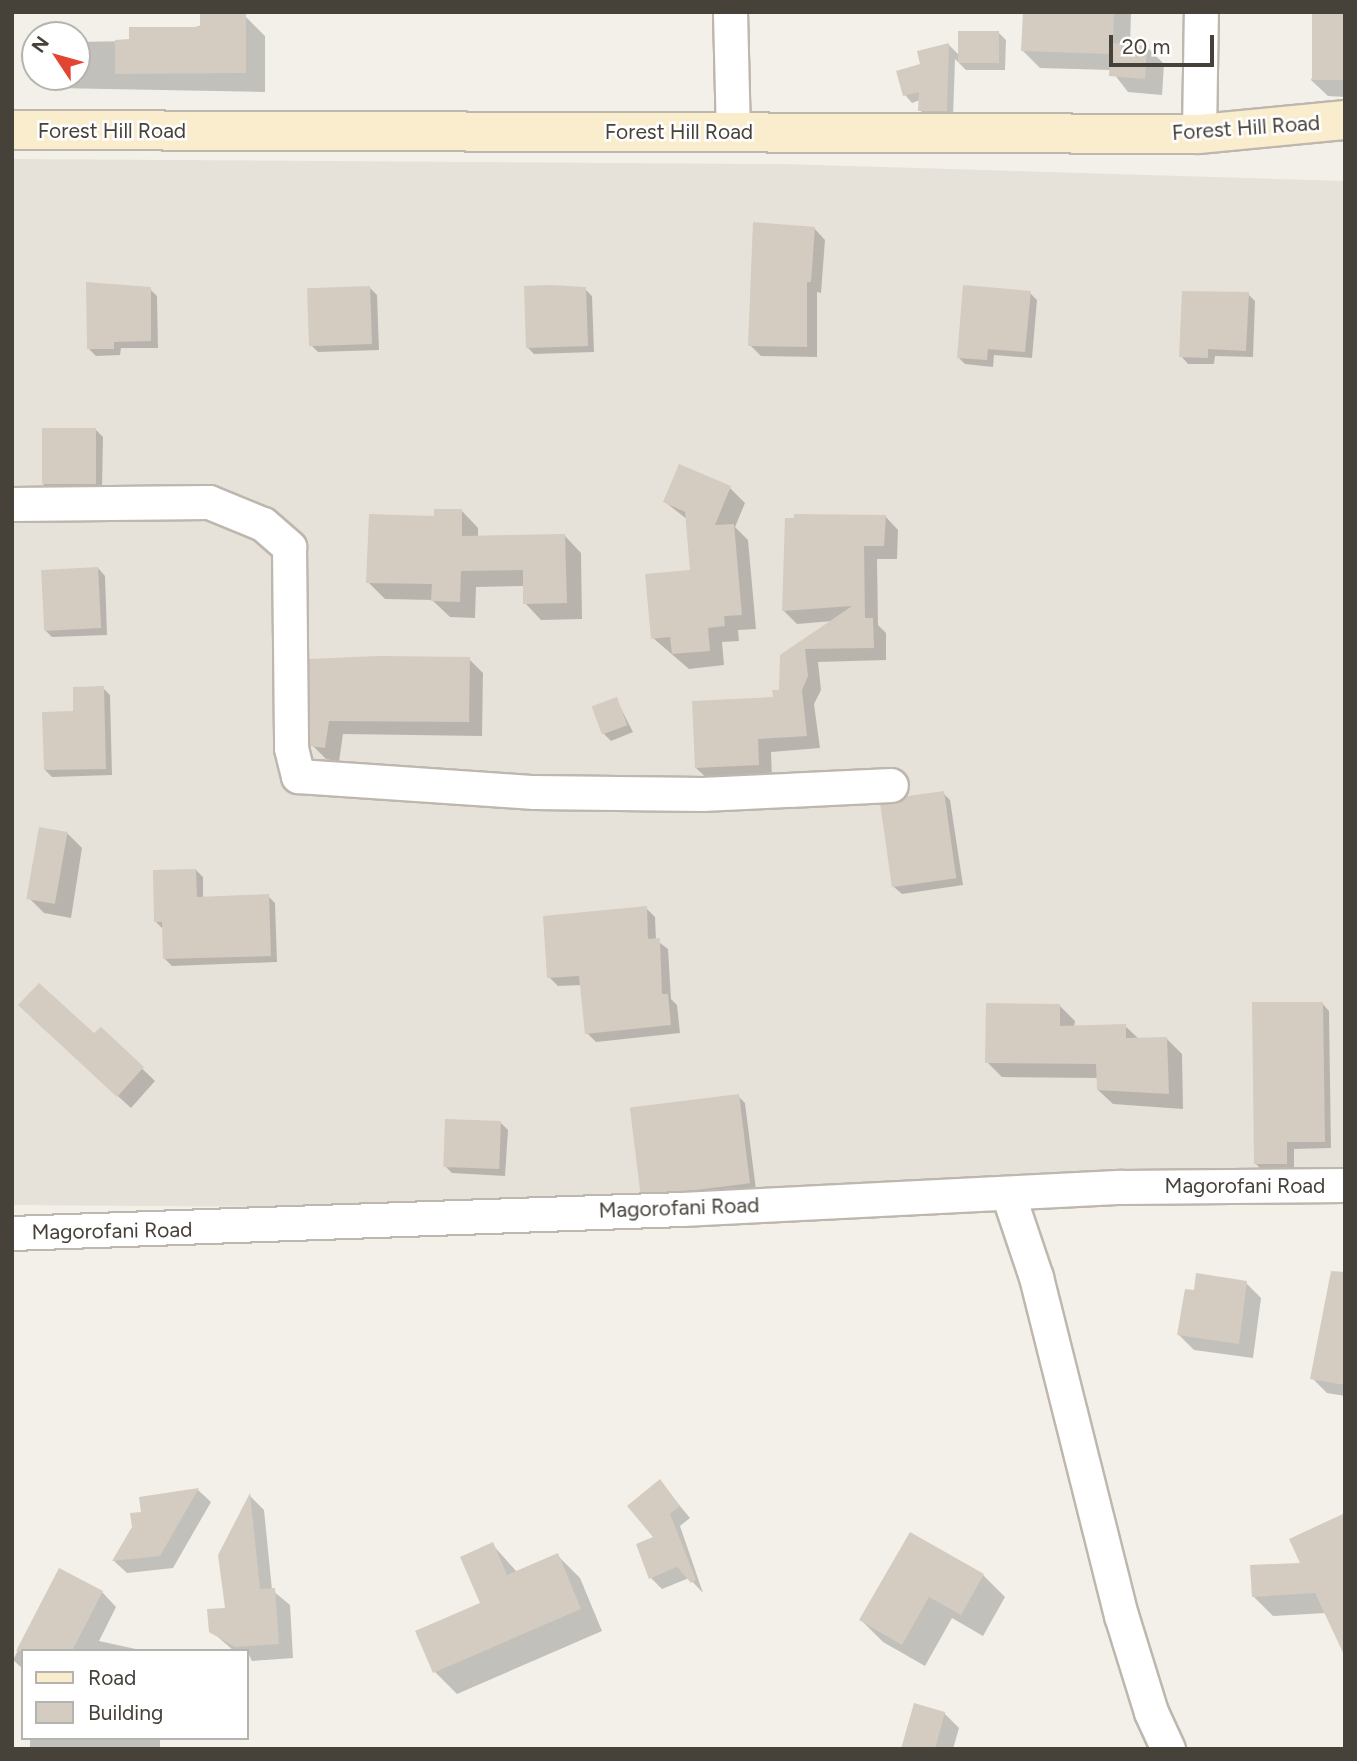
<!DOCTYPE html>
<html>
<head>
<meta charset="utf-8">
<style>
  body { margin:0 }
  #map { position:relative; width:1357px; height:1761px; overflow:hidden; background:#f3f0ea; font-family:Figtree,sans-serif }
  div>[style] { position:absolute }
  .residential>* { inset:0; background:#e7e2d9 }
  .shadow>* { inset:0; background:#0003; transform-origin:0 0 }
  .building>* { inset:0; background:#d4cbc1; transform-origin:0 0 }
  .roads { filter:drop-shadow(2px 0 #beb7ae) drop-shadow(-2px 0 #beb7ae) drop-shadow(0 2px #beb7ae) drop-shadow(0 -2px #beb7ae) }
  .street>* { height:33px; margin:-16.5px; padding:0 16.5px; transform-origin:16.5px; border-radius:16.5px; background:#fff }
  .secondary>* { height:38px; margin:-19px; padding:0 19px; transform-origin:19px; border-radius:19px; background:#f9edce }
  span { translate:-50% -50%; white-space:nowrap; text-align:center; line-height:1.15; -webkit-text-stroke:5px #fff; paint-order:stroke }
  .street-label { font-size:21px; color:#464139 }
  .frame { position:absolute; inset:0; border:14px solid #464139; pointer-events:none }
  .legend { position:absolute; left:21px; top:1649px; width:228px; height:91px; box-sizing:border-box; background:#fff; border:2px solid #b5b3b0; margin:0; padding:9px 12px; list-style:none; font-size:21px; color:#464139 }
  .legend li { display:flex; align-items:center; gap:14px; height:35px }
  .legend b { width:35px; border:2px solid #b5b3b0 }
  .north { position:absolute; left:21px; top:21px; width:70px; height:70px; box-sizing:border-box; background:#fff; border:2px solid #b5b3b0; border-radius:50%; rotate:306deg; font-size:19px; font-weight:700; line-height:28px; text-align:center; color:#464139 }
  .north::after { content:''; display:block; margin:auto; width:24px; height:32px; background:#e24532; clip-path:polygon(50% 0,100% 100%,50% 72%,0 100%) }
  .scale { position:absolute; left:1109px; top:35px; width:105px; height:32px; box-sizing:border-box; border:4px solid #464139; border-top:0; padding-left:9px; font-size:21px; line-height:24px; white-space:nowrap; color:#464139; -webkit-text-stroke:5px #fff; paint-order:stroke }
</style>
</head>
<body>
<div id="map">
  <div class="residential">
    <div style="clip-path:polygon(12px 159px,783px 164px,1345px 181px,1345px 1170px,543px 1209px,12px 1205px)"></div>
  </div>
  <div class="shadow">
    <div style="clip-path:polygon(1025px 12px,1131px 12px,1130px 46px,1147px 47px,1164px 64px,1162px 95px,1128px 92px,1111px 70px,1040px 68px,1023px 51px)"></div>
    <div style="clip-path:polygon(1345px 12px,1345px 97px,1328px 96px,1311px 80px)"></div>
    <div style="clip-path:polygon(245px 16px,265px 36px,265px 92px,54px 88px,44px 77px,77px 77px,77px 42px,131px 41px)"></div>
    <div style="clip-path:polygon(34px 33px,68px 35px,35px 35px,35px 68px)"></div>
    <div style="clip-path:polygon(999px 33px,1006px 40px,1005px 70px,966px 70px,955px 59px,953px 118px,927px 118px,920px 110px,920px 100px,912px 103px,905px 95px,923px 66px,949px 45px,959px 55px)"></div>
    <div style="clip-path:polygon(814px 228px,825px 240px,821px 293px,817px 292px,817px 357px,761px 356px,750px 345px)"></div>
    <div style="clip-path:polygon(88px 284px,150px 289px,157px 296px,158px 348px,121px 348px,120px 355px,96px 356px,89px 349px)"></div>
    <div style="clip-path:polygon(370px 288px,377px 295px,379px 350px,318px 352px,311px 345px)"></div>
    <div style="clip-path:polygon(585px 289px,592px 296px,594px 352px,534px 354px,527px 347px)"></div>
    <div style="clip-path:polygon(1030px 293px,1037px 300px,1032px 358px,994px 355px,993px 367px,965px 364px,958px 357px)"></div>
    <div style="clip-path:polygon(1248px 294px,1255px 301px,1253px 357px,1215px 356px,1214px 364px,1188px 364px,1181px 356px)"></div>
    <div style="clip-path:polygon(96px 430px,103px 437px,102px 490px,50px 491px,43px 484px)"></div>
    <div style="clip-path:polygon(730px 488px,745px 503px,735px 527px,748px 540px,756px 629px,738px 630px,739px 641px,722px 642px,724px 665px,689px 669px,653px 638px,692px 571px,688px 520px,665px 502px)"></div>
    <div style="clip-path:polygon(462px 511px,478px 528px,478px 537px,565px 536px,581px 553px,582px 619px,541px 620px,525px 603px,525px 586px,476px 587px,475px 618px,450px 617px,432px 600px,385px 599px,368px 582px,435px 517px)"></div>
    <div style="clip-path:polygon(885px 516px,898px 530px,897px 559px,877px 559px,878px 625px,886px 633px,886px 660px,818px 662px,821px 690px,814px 704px,820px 748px,771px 752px,772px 778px,710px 781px,696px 768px,781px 692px,782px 656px,833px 621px,797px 624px,784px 611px)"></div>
    <div style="clip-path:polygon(98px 568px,105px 576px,107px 635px,52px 637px,45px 630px)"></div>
    <div style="clip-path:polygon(469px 659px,483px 673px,482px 736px,343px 734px,339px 762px,326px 759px,312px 745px,311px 661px)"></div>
    <div style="clip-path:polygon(103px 688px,110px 695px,112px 775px,52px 777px,45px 770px)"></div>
    <div style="clip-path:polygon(616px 699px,633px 732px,611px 741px,604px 734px)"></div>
    <div style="clip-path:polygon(943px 793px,950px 800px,963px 885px,902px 894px,894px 887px)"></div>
    <div style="clip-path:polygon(67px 833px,82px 848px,71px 918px,44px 913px,29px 898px)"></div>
    <div style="clip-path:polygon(196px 870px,203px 877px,203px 898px,268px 896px,275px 903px,277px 962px,172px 966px,165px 959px,163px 929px,156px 922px)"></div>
    <div style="clip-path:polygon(646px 908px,655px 917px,656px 940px,668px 949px,671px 999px,677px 1005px,680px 1033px,596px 1042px,587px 1033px,582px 985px,558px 986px,549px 977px)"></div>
    <div style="clip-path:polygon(1322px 1003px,1329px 1011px,1331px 1148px,1294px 1149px,1294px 1170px,1262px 1170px,1255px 1163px)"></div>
    <div style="clip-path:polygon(1060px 1006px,1075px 1021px,1074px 1027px,1125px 1026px,1139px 1039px,1167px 1039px,1182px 1054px,1183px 1109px,1113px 1104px,1098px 1090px,1098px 1078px,1002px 1077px,987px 1062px)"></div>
    <div style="clip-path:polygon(32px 1018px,94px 1036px,101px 1029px,155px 1081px,131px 1108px)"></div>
    <div style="clip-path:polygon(738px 1096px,745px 1103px,756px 1190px,649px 1198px,642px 1190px)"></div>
    <div style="clip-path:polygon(501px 1123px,508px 1130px,505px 1176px,452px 1173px,445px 1166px)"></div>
    <div style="clip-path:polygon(1246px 1283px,1261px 1298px,1253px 1358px,1194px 1350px,1179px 1335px,1195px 1292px)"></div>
    <div style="clip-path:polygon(1345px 1313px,1345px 1396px,1327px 1393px,1312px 1378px)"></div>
    <div style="clip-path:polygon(660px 1482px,690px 1518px,680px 1526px,703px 1593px,689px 1578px,662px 1589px,651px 1578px)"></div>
    <div style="clip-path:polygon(198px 1490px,211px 1502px,173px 1568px,127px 1573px,114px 1561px,143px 1514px,141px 1498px)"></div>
    <div style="clip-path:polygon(250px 1496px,264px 1510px,272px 1590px,290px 1605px,293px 1658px,252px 1661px,247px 1651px,234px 1651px,211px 1631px,227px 1609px)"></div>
    <div style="clip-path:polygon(492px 1544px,517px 1572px,557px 1555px,580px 1578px,602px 1631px,457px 1694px,435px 1672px,482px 1604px)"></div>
    <div style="clip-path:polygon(1303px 1565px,1326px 1613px,1273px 1616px,1253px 1596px)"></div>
    <div style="clip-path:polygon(59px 1570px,102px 1592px,116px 1607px,99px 1641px,145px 1651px,23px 1651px,23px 1669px,13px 1660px)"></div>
    <div style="clip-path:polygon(983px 1575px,1005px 1597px,983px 1636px,952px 1618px,925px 1666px,883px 1642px,861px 1620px)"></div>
    <div style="clip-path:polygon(944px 1713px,959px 1728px,953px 1749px,902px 1749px)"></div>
    <div style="left:30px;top:1738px;width:130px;height:16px"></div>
  </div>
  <div class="building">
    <div style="clip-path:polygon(1023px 12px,1114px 12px,1113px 43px,1147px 46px,1145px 79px,1109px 76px,1110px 54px,1021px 51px)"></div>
    <div style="left:1312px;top:12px;width:33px;height:68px"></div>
    <div style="clip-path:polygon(200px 14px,246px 14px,246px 73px,115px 74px,115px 40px,129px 39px,129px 27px,200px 27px)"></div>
    <div style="left:958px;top:31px;width:41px;height:32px"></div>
    <div style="clip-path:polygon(949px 43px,947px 111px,918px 111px,919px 92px,903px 96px,896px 71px,920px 64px,917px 51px)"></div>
    <div style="clip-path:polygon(753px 222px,815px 227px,811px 282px,807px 282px,807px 347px,748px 346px)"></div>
    <div style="clip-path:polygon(86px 282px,151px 287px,151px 341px,114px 342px,114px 349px,87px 349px)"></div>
    <div style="clip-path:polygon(550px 285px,586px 287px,588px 346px,526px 348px,524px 286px)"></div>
    <div style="clip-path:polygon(963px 285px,1031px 291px,1025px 352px,988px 349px,987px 360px,957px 358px)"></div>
    <div style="left:370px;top:286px;width:58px;height:63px;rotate:88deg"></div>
    <div style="clip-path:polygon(1182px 291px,1249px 292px,1246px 351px,1208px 349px,1208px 358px,1179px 357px)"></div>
    <div style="left:42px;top:428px;width:54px;height:56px"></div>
    <div style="clip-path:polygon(679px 464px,731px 486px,715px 525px,734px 524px,742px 615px,724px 616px,725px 626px,708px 628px,710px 651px,672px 654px,670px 637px,651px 639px,645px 574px,690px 570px,685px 512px,663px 502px)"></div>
    <div style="clip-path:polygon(434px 509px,462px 509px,462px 536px,565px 534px,567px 603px,523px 604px,523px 570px,461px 571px,460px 602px,431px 601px,432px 584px,366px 583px,369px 514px,434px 516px)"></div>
    <div style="clip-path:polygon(794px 514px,886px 515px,884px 546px,864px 546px,865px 618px,873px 618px,874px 648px,805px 649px,808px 676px,802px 690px,807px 736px,758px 739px,759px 765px,695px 768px,692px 701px,773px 697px,772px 690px,779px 690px,780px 655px,852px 606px,782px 611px,785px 518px,794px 518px)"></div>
    <div style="left:98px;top:567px;width:61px;height:57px;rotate:87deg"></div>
    <div style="clip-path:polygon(377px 656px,470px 657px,469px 722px,329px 721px,325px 748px,310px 746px,309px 659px)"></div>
    <div style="clip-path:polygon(104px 686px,106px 769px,44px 770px,42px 712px,73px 711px,73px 687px)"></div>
    <div style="left:617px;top:697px;width:30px;height:27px;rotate:70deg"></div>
    <div style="left:944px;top:791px;width:88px;height:65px;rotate:82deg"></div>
    <div style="left:39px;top:827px;width:29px;height:73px;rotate:10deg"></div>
    <div style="clip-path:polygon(196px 869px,197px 897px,269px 894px,271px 956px,163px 959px,162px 922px,154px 922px,153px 870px)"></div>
    <div style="clip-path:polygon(647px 906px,648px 939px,660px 938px,662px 994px,668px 994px,671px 1025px,585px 1034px,579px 976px,547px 978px,543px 916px)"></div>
    <div style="clip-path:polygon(39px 983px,94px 1033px,101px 1027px,144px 1067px,117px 1097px,18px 1005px)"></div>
    <div style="clip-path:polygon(1252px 1002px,1323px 1002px,1325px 1142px,1287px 1142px,1287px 1164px,1254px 1164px)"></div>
    <div style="clip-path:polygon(986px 1003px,1060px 1004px,1060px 1026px,1126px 1024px,1126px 1038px,1167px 1037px,1169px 1094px,1097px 1090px,1096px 1064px,985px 1063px)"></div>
    <div style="left:739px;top:1094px;width:90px;height:110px;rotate:83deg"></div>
    <div style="left:445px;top:1119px;width:56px;height:48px;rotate:2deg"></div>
    <div style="clip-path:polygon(1331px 1271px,1345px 1272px,1345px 1385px,1310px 1379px)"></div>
    <div style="clip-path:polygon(1196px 1273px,1247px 1281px,1239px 1344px,1177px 1335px,1185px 1289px,1194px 1290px)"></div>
    <div style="clip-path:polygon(660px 1479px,680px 1506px,670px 1514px,696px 1580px,691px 1583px,677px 1567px,649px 1579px,636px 1544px,653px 1537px,627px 1506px)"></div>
    <div style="clip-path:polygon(199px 1488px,160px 1556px,112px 1561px,132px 1527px,130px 1513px,141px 1512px,139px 1497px)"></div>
    <div style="clip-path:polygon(250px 1493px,260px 1589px,275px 1588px,279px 1644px,235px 1647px,209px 1632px,207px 1609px,225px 1608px,218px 1555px)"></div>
    <div style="clip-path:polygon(1345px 1513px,1345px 1657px,1315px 1593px,1252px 1597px,1250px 1565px,1300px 1563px,1289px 1539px)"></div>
    <div style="clip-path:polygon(910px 1532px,984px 1574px,961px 1615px,929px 1597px,902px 1645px,859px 1620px)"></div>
    <div style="clip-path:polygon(493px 1542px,507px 1575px,558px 1553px,581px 1609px,433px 1673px,415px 1631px,480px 1603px,460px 1557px)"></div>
    <div style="clip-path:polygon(59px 1568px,103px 1591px,72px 1651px,16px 1651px)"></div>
    <div style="clip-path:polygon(914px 1703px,945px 1712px,935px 1749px,901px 1749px)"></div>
  </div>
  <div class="roads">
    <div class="street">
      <div style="left:730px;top:12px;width:121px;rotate:88.6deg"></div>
      <div style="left:1199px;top:134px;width:122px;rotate:-89.1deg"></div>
      <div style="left:12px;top:504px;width:197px;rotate:-0.6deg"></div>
      <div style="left:209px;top:502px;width:58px;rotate:22.2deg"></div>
      <div style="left:263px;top:524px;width:35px;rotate:41deg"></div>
      <div style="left:289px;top:547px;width:201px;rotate:89.4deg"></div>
      <div style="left:291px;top:748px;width:29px;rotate:76deg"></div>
      <div style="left:298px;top:776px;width:237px;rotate:3.9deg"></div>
      <div style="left:534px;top:792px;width:168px;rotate:0.7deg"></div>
      <div style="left:702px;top:794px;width:189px;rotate:-2.7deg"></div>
      <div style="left:1008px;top:1194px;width:88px;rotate:71.4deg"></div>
      <div style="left:1036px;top:1277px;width:349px;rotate:75.9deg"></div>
      <div style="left:1121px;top:1615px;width:102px;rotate:72.8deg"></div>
      <div style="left:1151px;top:1712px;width:41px;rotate:65.3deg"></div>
      <div style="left:12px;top:1233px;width:670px;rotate:-2.05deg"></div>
      <div style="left:682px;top:1209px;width:440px;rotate:-2.9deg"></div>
      <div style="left:1121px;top:1187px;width:224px;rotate:-0.5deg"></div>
    </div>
    <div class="secondary">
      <div style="left:12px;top:130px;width:1187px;rotate:0.19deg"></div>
      <div style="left:1199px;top:134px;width:147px;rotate:-5.5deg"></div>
    </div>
  </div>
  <div class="street-label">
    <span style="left:1246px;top:128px;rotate:-4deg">Forest Hill Road</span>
    <span style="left:112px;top:131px">Forest Hill Road</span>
    <span style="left:679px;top:132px">Forest Hill Road</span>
    <span style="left:1245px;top:1186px">Magorofani Road</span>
    <span style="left:679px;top:1208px;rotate:-2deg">Magorofani Road</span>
    <span style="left:112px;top:1231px;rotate:-1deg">Magorofani Road</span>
  </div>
  <div class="frame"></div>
  <ul class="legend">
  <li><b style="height:9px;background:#f9edce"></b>Road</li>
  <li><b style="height:19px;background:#d4cbc1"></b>Building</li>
  </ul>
  <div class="north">N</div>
  <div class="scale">20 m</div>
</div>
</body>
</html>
